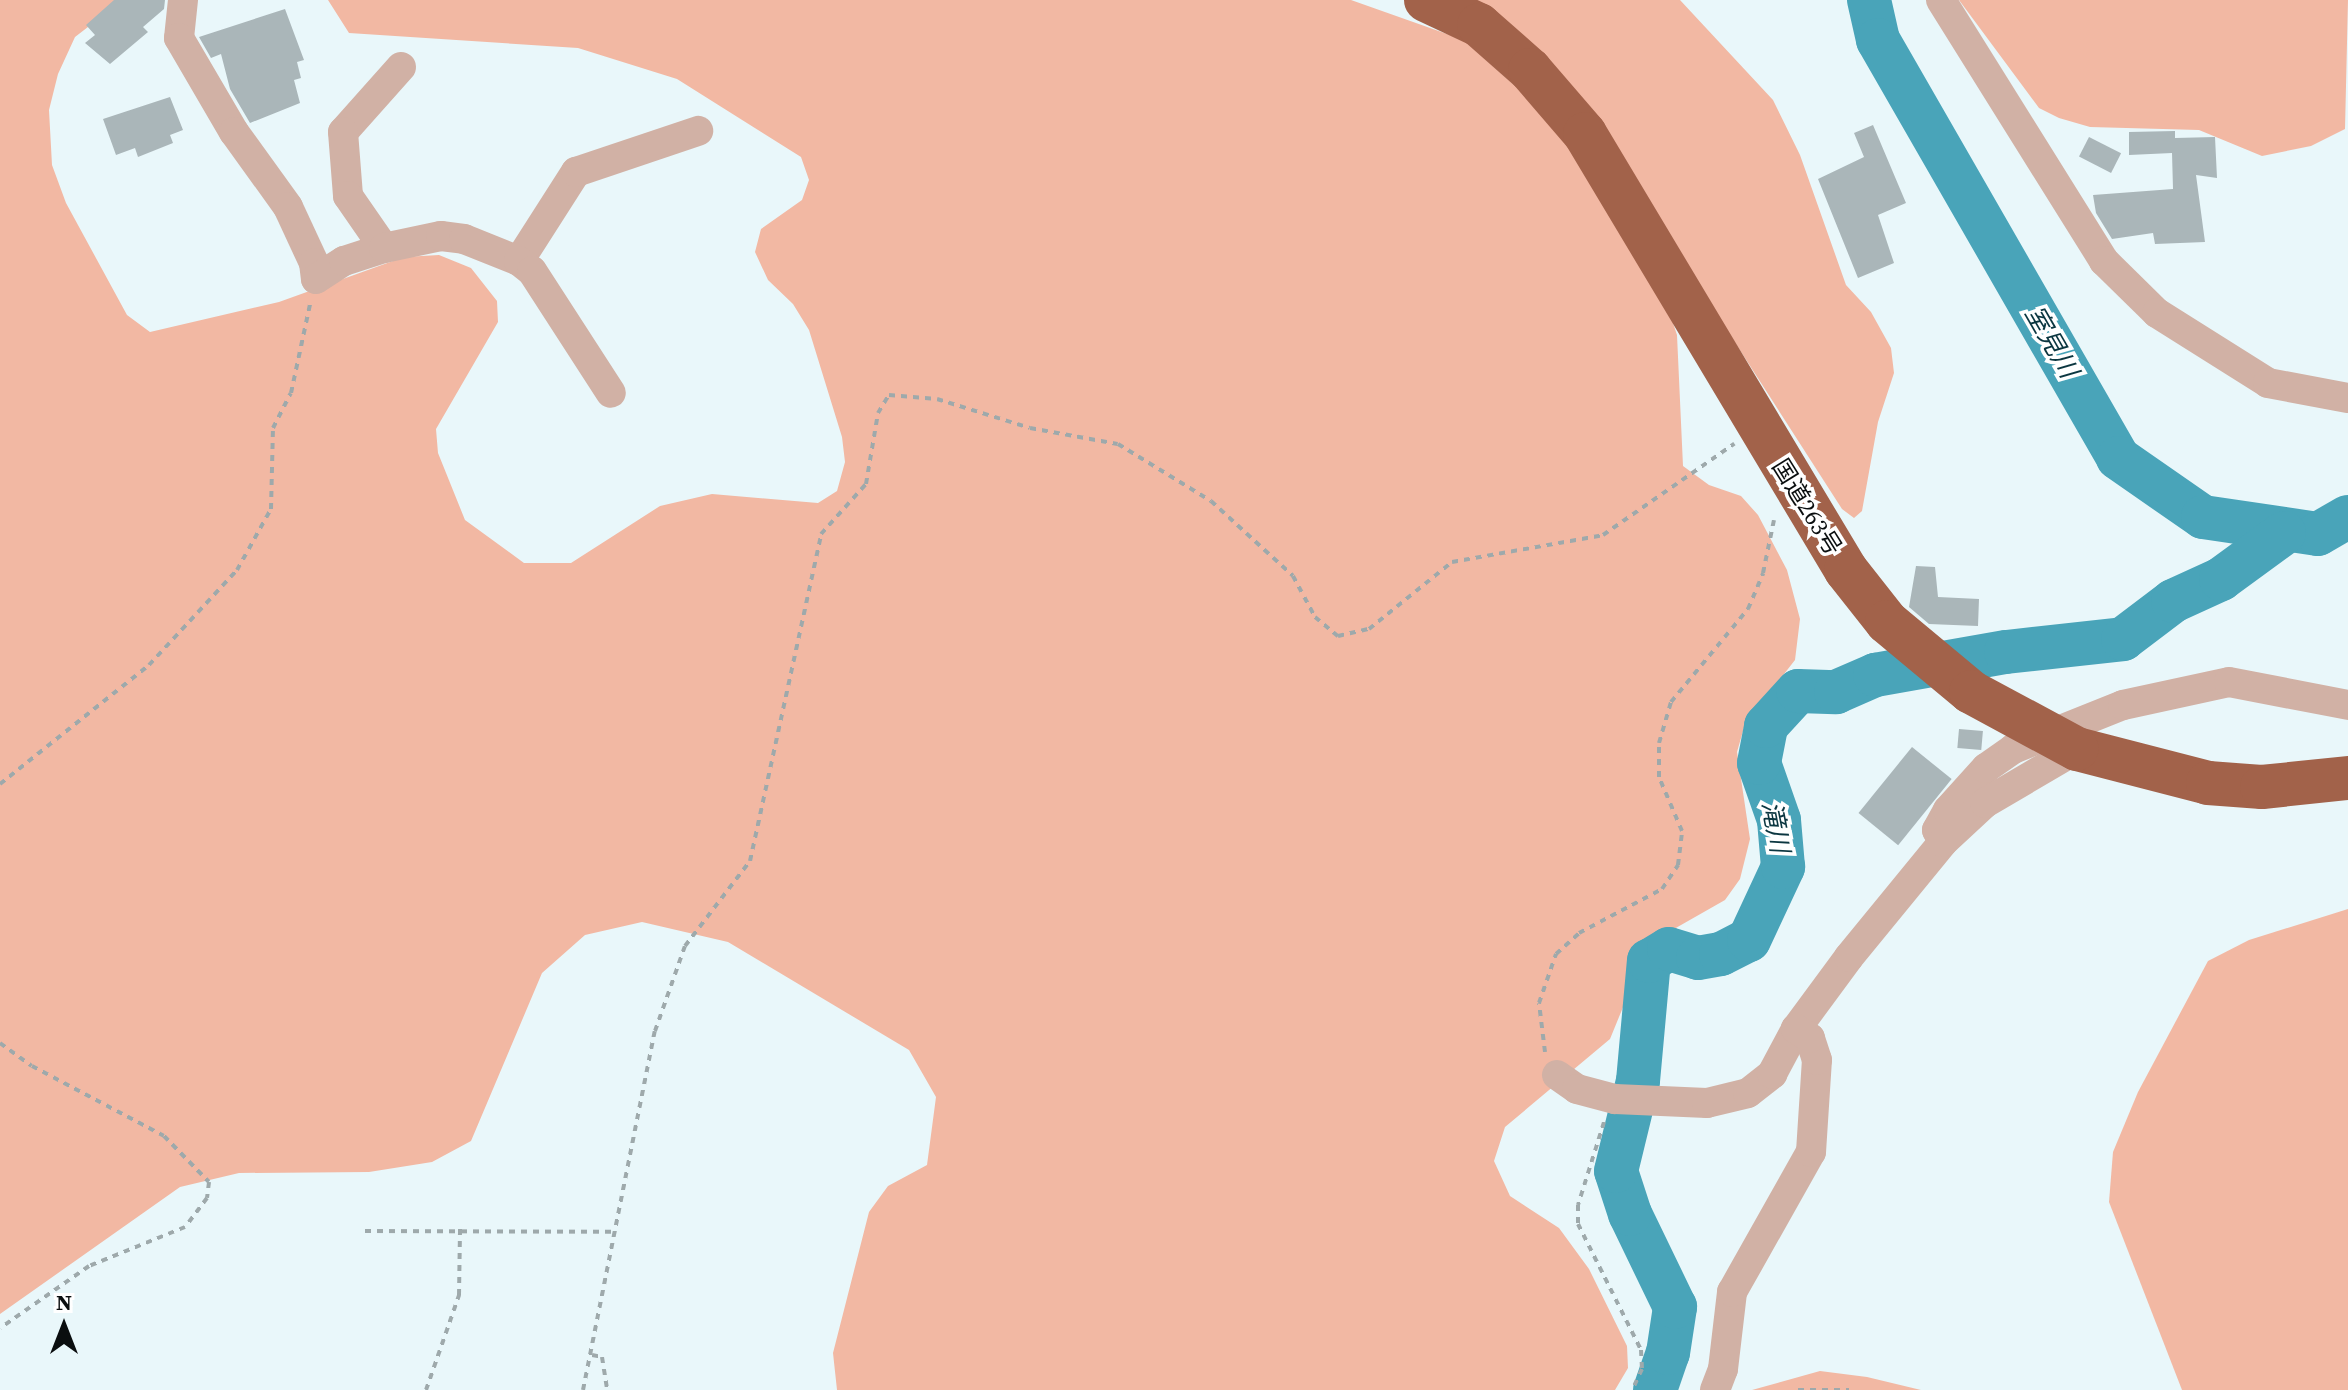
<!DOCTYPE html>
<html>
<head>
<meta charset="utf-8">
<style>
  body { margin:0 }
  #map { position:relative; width:2348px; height:1390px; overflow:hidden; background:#e9f7fa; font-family:"Source Serif 4","Noto Sans JP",serif }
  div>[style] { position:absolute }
  .green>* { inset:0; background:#f2b8a3 }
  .river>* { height:44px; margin:-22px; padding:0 22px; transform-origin:22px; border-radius:22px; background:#49a4b9 }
  .building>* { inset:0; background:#aab6b9; transform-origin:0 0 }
  .path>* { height:4px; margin-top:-2px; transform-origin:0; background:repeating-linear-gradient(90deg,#9ea9ab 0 6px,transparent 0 12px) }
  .minor>* { height:30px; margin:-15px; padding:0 15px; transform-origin:15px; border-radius:15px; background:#d1b1a5 }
  .highway>* { height:44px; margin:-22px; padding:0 22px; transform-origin:22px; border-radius:22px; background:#a2624a }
  .highway-bridge>* { height:44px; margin:-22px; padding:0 22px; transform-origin:22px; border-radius:22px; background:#a2624a }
  span { translate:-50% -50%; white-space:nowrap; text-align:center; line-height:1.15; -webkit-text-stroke:7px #fff; paint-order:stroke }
  .street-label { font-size:24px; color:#0a0e0f }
  .water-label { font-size:26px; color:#0b3640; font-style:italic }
  .north { position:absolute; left:24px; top:1286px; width:80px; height:80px; -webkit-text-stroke:6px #fff; paint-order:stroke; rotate:0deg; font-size:22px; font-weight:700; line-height:32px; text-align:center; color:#0a0e0f }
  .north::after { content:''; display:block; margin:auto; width:28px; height:36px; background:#0a0e0f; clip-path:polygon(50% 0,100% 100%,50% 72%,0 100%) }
</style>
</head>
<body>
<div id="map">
  <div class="green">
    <div style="clip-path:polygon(0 0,123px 0,75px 37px,58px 74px,49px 110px,52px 165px,66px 203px,127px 315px,150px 332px,279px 302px,404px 257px,439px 255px,471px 268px,497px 301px,498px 322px,436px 429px,438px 453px,465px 520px,524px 563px,571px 563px,660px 506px,712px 494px,818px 503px,837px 491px,845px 462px,842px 437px,809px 330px,793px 304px,768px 280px,755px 252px,761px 229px,802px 200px,809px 180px,801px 157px,677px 79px,578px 48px,349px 33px,328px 0,1351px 0,1464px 40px,1560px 126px,1660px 284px,1677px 335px,1683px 466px,1709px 485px,1741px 496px,1758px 515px,1787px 570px,1800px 619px,1795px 660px,1745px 724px,1737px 752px,1750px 839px,1740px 879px,1725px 900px,1674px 929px,1646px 951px,1610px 1039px,1505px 1127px,1494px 1161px,1510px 1196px,1559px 1228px,1589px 1269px,1627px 1346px,1628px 1368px,1615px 1390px,837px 1390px,833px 1353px,869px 1212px,888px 1186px,927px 1165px,936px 1097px,909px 1050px,728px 942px,642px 922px,585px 935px,542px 973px,471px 1141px,432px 1162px,369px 1172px,239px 1173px,180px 1187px,0 1314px)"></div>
    <div style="clip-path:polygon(1475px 0,1680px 0,1773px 100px,1800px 155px,1846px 285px,1871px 312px,1891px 348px,1894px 373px,1878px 422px,1862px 511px,1854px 518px,1842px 509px,1691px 274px)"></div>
    <div style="clip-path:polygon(1959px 0,2348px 0,2345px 129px,2311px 146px,2262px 156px,2199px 130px,2090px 127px,2059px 118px,2039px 108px)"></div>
    <div style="clip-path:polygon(2348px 909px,2348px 1390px,2182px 1390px,2109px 1202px,2113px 1152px,2138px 1092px,2208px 961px,2249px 940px)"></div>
    <div style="clip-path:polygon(1820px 1371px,1867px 1377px,1921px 1390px,1752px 1390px)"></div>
  </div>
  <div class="river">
    <div style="left:1869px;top:0;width:41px;rotate:77.3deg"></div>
    <div style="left:1878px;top:40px;width:482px;rotate:60.1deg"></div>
    <div style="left:2118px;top:458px;width:103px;rotate:34.8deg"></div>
    <div style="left:2203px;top:517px;width:116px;rotate:8.4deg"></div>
    <div style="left:2318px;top:534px;width:34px;rotate:-30deg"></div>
    <div style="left:1655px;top:1390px;width:39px;rotate:-71deg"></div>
    <div style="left:1668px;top:1353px;width:47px;rotate:-81.3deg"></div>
    <div style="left:1675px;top:1307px;width:103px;rotate:-115.8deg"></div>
    <div style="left:1630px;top:1214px;width:45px;rotate:-108deg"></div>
    <div style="left:1616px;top:1171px;width:93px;rotate:-76.3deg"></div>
    <div style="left:1638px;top:1081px;width:121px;rotate:-84.8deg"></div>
    <div style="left:1649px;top:961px;width:23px;rotate:-31deg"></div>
    <div style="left:1669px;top:949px;width:30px;rotate:17deg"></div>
    <div style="left:1698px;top:958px;width:23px;rotate:-10deg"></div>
    <div style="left:1721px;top:954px;width:31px;rotate:-27deg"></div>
    <div style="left:1749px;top:940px;width:81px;rotate:-65deg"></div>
    <div style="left:1783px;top:867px;width:47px;rotate:-94.9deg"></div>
    <div style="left:1779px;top:820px;width:60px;rotate:-109.3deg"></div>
    <div style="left:1759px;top:763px;width:38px;rotate:-79deg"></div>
    <div style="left:1766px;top:726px;width:47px;rotate:-47.6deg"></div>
    <div style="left:1798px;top:691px;width:38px;rotate:2deg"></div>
    <div style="left:1836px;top:692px;width:43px;rotate:-23.6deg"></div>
    <div style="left:1875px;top:675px;width:133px;rotate:-10deg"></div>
    <div style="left:2006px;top:652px;width:118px;rotate:-6.3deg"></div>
    <div style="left:2123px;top:639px;width:63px;rotate:-37.2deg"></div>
    <div style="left:2173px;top:601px;width:53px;rotate:-24.6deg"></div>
    <div style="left:2221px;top:579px;width:78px;rotate:-36.1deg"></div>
  </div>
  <div class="building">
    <div style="clip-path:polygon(114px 0,165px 0,164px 9px,143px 27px,148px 32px,110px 64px,85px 43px,95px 35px,86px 25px)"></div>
    <div style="clip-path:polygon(285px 9px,304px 60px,297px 62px,301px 78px,294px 80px,300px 103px,250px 123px,230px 89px,221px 54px,211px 58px,199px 37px)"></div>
    <div style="clip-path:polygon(170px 97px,183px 130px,170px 135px,173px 143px,138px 157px,135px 148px,116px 155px,103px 119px)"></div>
    <div style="clip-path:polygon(1873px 125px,1906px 203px,1878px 215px,1894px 263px,1858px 278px,1818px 179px,1864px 157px,1854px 133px)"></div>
    <div style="clip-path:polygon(2175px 131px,2175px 138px,2215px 137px,2217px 178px,2196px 175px,2205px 242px,2155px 244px,2153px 233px,2112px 239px,2096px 213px,2093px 195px,2173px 189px,2172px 153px,2129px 155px,2129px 132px)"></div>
    <div style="left:2089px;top:137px;width:36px;height:22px;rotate:27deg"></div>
    <div style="clip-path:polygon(1916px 566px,1935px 567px,1938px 597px,1979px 599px,1978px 626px,1929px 624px,1909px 607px)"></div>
    <div style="left:1959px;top:729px;width:24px;height:19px;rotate:5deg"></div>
    <div style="left:1912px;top:747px;width:51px;height:85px;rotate:39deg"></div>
  </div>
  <div class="path">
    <div style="left:0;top:784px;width:191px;rotate:-38.6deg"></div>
    <div style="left:149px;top:665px;width:129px;rotate:-47.2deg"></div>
    <div style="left:237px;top:570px;width:70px;rotate:-60.9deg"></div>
    <div style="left:271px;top:509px;width:81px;rotate:-88.6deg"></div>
    <div style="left:273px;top:428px;width:39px;rotate:-63deg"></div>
    <div style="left:291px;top:393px;width:91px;rotate:-77.9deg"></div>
    <div style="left:0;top:1043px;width:39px;rotate:36deg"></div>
    <div style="left:32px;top:1066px;width:149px;rotate:27.9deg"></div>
    <div style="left:164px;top:1136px;width:64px;rotate:45.6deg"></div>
    <div style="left:209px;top:1182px;width:16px;rotate:97deg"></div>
    <div style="left:207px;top:1198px;width:36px;rotate:127deg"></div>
    <div style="left:185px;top:1227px;width:104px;rotate:157.9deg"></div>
    <div style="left:89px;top:1266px;width:108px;rotate:145.1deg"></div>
    <div style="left:1545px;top:1052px;width:49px;rotate:-97deg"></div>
    <div style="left:1539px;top:1003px;width:52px;rotate:-70.9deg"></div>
    <div style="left:1556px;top:954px;width:31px;rotate:-42deg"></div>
    <div style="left:1579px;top:933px;width:94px;rotate:-27.9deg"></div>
    <div style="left:1662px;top:889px;width:29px;rotate:-56deg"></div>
    <div style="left:1678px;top:865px;width:34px;rotate:-83deg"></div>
    <div style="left:1682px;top:831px;width:59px;rotate:-113.1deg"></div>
    <div style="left:1659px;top:777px;width:34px;rotate:-90deg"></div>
    <div style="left:1659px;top:743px;width:43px;rotate:-73.7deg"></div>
    <div style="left:1671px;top:702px;width:121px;rotate:-50.4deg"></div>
    <div style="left:1748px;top:609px;width:39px;rotate:-67deg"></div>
    <div style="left:1763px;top:573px;width:54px;rotate:-78.3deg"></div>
    <div style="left:1604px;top:1122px;width:87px;rotate:107.4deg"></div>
    <div style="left:1578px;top:1205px;width:19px;rotate:90deg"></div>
    <div style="left:1578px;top:1224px;width:141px;rotate:63.4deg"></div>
    <div style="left:1641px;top:1350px;width:19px;rotate:87deg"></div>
    <div style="left:1642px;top:1369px;width:23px;rotate:115deg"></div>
    <div style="left:365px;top:1231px;width:250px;rotate:0.2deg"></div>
    <div style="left:592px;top:1355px;width:10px;rotate:11deg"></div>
    <div style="left:602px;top:1357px;width:33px;rotate:81deg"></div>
    <div style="left:426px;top:1390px;width:101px;rotate:-70.8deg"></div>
    <div style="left:459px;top:1295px;width:67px;rotate:-89.1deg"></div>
    <div style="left:583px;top:1390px;width:366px;rotate:-78.7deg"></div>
    <div style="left:655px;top:1031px;width:90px;rotate:-70.6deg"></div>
    <div style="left:685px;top:946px;width:107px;rotate:-52.6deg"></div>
    <div style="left:750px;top:861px;width:335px;rotate:-77.7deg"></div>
    <div style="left:821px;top:534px;width:67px;rotate:-48deg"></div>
    <div style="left:866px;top:484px;width:72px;rotate:-80.4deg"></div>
    <div style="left:878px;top:413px;width:21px;rotate:-59deg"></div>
    <div style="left:889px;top:395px;width:48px;rotate:4.8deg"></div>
    <div style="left:937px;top:399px;width:97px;rotate:17.3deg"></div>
    <div style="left:1030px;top:428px;width:89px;rotate:10.3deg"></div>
    <div style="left:1118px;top:444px;width:109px;rotate:31.5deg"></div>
    <div style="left:1211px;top:501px;width:111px;rotate:42.4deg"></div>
    <div style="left:1293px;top:576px;width:47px;rotate:61.8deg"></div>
    <div style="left:1315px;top:617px;width:30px;rotate:40deg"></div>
    <div style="left:1338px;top:636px;width:32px;rotate:-13deg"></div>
    <div style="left:1369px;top:629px;width:107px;rotate:-38.9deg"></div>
    <div style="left:1452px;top:562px;width:153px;rotate:-10.1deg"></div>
    <div style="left:1603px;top:535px;width:160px;rotate:-34.8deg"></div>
    <div style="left:1798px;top:1390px;width:51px"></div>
  </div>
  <div class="minor">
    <div style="left:183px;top:0;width:38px;rotate:96deg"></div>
    <div style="left:179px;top:38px;width:109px;rotate:59.7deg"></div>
    <div style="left:234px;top:132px;width:92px;rotate:54.2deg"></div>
    <div style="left:288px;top:207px;width:62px;rotate:65.1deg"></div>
    <div style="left:314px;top:263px;width:16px;rotate:83deg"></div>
    <div style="left:316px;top:279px;width:33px;rotate:-33deg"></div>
    <div style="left:344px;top:261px;width:42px;rotate:-18deg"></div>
    <div style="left:1941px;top:0;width:308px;rotate:58deg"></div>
    <div style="left:2104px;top:261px;width:74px;rotate:44.5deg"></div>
    <div style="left:2157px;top:313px;width:131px;rotate:32.2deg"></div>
    <div style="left:2268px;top:383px;width:81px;rotate:10.6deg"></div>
    <div style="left:401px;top:67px;width:87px;rotate:131.7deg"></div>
    <div style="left:343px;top:132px;width:64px;rotate:85.5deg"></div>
    <div style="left:348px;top:196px;width:63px;rotate:55.3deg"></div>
    <div style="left:384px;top:248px;width:58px;rotate:-11.9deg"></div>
    <div style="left:441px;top:236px;width:23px;rotate:7deg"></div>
    <div style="left:464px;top:239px;width:59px;rotate:21.8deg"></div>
    <div style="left:519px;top:261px;width:106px;rotate:-57.4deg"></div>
    <div style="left:576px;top:172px;width:129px;rotate:-18.6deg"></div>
    <div style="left:519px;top:261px;width:16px;rotate:38deg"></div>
    <div style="left:532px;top:271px;width:145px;rotate:57.1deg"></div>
    <div style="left:1942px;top:840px;width:11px;rotate:-117deg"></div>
    <div style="left:1937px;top:830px;width:23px;rotate:-61deg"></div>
    <div style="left:1948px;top:810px;width:57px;rotate:-47.9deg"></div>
    <div style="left:1986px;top:768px;width:33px;rotate:-35deg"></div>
    <div style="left:2013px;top:749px;width:118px;rotate:-21.8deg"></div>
    <div style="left:2123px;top:705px;width:108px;rotate:-12.2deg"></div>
    <div style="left:2229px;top:682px;width:121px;rotate:10.9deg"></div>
    <div style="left:1557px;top:1075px;width:24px;rotate:35deg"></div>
    <div style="left:1577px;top:1089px;width:39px;rotate:15deg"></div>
    <div style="left:1615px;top:1099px;width:92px;rotate:2.5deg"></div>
    <div style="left:1707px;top:1103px;width:42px;rotate:-13.7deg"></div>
    <div style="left:1748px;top:1093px;width:31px;rotate:-38deg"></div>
    <div style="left:1772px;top:1074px;width:51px;rotate:-61.9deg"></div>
    <div style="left:1796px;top:1029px;width:89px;rotate:-53.6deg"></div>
    <div style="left:1849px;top:957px;width:149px;rotate:-50.7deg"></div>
    <div style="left:1943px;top:842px;width:57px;rotate:-42.9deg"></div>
    <div style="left:1985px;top:803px;width:107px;rotate:-30.4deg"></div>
    <div style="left:1715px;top:1390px;width:22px;rotate:-69deg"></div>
    <div style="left:1723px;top:1369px;width:78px;rotate:-83.3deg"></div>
    <div style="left:1732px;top:1292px;width:161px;rotate:-60.6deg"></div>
    <div style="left:1811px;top:1152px;width:92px;rotate:-86.3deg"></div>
    <div style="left:1817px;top:1060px;width:23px;rotate:-108deg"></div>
    <div style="left:1810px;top:1038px;width:17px;rotate:-147deg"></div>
  </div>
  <div class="highway">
    <div style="left:1426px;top:0;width:59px;rotate:25.3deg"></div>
    <div style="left:1479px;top:25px;width:68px;rotate:41.4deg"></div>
    <div style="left:1530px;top:70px;width:84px;rotate:49.3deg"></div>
    <div style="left:1585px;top:134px;width:508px;rotate:59.09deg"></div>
    <div style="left:2077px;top:749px;width:135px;rotate:14.5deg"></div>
    <div style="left:2208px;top:783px;width:54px;rotate:4.2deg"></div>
    <div style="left:2262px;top:787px;width:86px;rotate:-6deg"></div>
  </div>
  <div class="highway-bridge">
    <div style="left:1846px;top:570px;width:66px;rotate:51.7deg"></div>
    <div style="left:1887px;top:622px;width:109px;rotate:39.8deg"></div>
    <div style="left:1971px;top:692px;width:120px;rotate:28.3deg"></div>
  </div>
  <div class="street-label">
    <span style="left:1807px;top:507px;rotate:58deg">国道263号</span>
  </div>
  <div class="water-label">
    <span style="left:2051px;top:342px;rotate:60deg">室見川</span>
    <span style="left:1775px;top:827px;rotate:79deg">滝川</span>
  </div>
  <div class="north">N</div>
</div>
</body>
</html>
